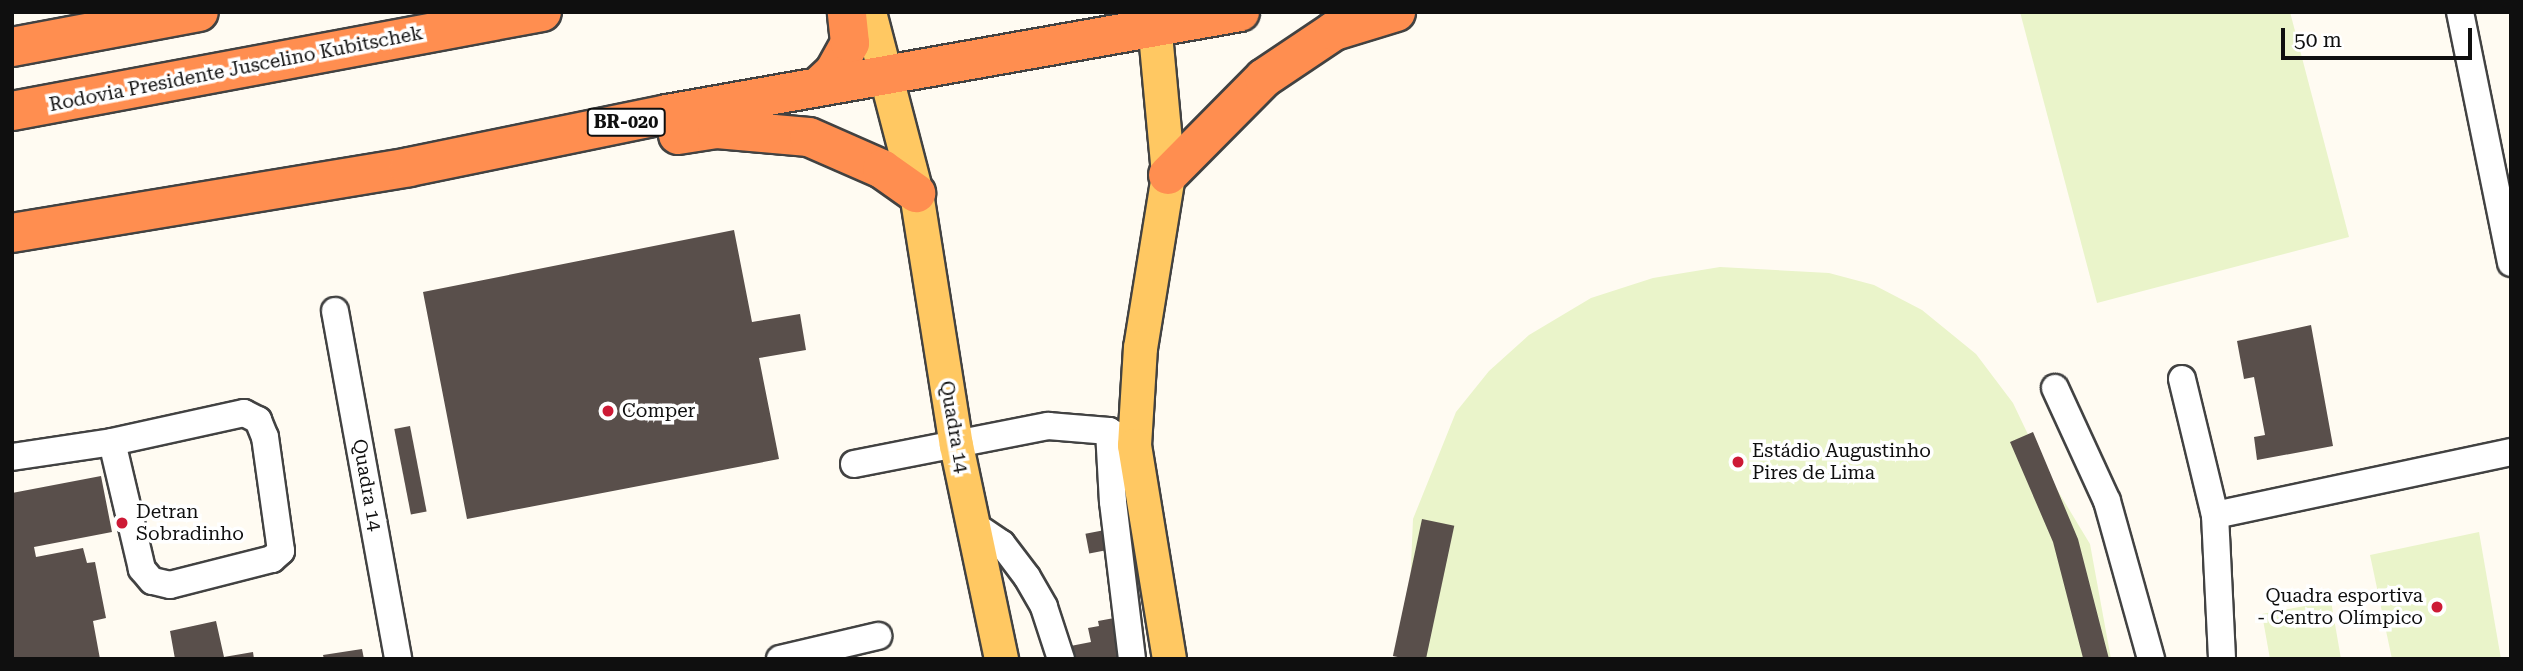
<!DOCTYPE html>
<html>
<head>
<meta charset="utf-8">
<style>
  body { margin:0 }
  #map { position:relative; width:2523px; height:671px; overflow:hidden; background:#fffbf2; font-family:"Roboto Serif",serif }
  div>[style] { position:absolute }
  .pitch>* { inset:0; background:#eaf4ca }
  .building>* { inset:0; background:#594f4b; transform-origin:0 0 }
  .roads { filter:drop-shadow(2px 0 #424242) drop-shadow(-2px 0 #424242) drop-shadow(0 2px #424242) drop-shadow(0 -2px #424242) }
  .minor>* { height:26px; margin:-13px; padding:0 13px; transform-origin:13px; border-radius:13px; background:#fff }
  .major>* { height:33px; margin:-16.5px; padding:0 16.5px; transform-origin:16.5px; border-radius:16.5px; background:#ffc862 }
  .highway>* { height:38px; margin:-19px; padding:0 19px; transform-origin:19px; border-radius:19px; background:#ff8e50 }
  .dots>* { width:19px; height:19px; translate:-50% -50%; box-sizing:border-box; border:4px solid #fff; border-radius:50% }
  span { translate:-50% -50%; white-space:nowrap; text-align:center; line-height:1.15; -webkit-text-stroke:7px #fff; paint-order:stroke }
  .shield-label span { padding:2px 5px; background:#fff; border:2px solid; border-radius:5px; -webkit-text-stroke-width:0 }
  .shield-label { font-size:18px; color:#0f0f0f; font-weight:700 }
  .street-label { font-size:19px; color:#0f0f0f }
  .poi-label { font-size:19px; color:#0f0f0f }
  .left { translate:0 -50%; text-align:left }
  .right { translate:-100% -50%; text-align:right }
  .frame { position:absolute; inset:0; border:14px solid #0f0f0f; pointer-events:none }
  .scale { position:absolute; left:2281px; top:28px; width:191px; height:32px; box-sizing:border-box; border:4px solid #0f0f0f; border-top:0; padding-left:9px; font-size:21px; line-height:24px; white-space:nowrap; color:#0f0f0f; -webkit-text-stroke:5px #fff; paint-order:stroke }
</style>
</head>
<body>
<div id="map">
  <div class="pitch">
    <div style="clip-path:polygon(2020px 12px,2290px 12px,2349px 237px,2097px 303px)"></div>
    <div style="clip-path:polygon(1720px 267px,1829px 273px,1874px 285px,1922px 310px,1976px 354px,2013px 403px,2044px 468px,2090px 544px,2111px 659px,1407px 659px,1413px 519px,1456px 412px,1489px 371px,1529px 335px,1591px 298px,1653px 278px)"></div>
    <div style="clip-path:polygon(2479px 532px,2501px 659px,2392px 659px,2370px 555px)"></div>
    <div style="clip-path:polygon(2331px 601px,2341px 659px,2270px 659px,2262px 614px)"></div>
  </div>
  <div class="building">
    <div style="clip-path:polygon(734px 230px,752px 322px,800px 314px,806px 350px,759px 358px,779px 459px,467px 519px,423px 292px)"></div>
    <div style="clip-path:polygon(2311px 325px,2333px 446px,2257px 460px,2254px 437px,2265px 435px,2254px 377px,2244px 379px,2237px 341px)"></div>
    <div style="left:410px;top:426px;width:87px;height:16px;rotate:79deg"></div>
    <div style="clip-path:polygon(2033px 432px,2078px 539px,2109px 659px,2083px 658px,2053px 542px,2010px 442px)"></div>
    <div style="clip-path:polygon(101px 476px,112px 532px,34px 547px,36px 557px,83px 548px,87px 563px,95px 562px,106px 618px,93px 621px,100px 659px,12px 659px,12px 493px)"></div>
    <div style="left:1422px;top:519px;width:33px;height:140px;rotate:12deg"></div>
    <div style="left:1110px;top:529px;width:20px;height:25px;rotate:79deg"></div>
    <div style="clip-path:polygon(1136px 614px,1144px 659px,1052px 659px,1050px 650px,1091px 642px,1088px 628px,1099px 626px,1098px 621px)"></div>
    <div style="clip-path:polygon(216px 621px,224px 657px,253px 652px,254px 659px,175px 659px,170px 631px)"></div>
    <div style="clip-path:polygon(362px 649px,364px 659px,324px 659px,323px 655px)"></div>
  </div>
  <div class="roads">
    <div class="minor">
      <div style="left:2460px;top:12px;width:256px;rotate:78.5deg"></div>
      <div style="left:335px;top:311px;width:354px;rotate:79.7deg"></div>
      <div style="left:2182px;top:379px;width:140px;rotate:76.4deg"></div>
      <div style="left:2215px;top:515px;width:144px;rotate:87.2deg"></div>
      <div style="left:2055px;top:388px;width:124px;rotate:65.3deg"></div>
      <div style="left:2107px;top:501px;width:164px;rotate:74.4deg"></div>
      <div style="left:1109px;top:431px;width:71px;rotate:86.8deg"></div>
      <div style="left:1113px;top:502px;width:158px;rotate:83.1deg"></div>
      <div style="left:12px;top:457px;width:101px;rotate:-8.5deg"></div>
      <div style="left:112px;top:442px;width:135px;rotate:-12.4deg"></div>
      <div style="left:244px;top:413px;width:16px;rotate:27deg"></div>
      <div style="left:258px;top:420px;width:18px;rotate:68deg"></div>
      <div style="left:265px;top:437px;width:115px;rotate:82deg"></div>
      <div style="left:281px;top:551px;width:12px;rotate:138deg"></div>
      <div style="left:272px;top:559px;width:105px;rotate:165.7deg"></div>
      <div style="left:170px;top:585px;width:18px;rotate:-167deg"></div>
      <div style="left:152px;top:581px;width:16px;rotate:-130deg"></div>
      <div style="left:142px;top:569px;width:130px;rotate:-103.3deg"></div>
      <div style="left:854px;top:464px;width:198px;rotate:-11.1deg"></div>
      <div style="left:1048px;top:426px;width:61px;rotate:4.7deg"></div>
      <div style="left:1109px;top:431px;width:29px;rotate:29deg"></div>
      <div style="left:2215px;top:515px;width:303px;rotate:-12deg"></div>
      <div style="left:971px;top:523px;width:37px;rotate:34deg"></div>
      <div style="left:1002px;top:544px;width:41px;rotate:52.9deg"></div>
      <div style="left:1027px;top:577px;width:34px;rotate:60deg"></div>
      <div style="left:1044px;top:607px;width:55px;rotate:71.9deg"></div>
      <div style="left:780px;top:659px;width:101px;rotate:-13.2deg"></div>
    </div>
    <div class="major">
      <div style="left:869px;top:12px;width:187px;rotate:75.4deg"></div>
      <div style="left:916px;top:193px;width:255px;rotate:81deg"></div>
      <div style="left:956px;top:445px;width:219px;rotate:78.1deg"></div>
      <div style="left:1153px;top:12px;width:164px;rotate:84.7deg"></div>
      <div style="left:1168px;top:175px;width:174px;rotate:99.2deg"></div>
      <div style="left:1140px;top:347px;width:98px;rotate:93.5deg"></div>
      <div style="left:1134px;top:445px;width:217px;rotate:80.7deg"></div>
    </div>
    <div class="highway">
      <div style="left:12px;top:47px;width:190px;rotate:-10.6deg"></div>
      <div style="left:818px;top:87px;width:22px;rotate:-43deg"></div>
      <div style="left:834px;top:72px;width:33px;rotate:-61deg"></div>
      <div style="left:850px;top:43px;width:31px;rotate:-96deg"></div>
      <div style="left:12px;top:111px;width:539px;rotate:-10.58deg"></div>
      <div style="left:678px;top:135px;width:39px;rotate:-9deg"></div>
      <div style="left:717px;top:129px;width:92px;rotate:5deg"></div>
      <div style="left:809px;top:137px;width:80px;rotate:23.7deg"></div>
      <div style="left:882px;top:169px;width:42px;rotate:35.2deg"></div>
      <div style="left:1168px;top:175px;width:136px;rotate:-45.3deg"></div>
      <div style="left:1264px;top:78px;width:84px;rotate:-33.9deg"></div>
      <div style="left:1334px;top:31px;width:65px;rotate:-17deg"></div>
      <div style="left:12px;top:233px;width:402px;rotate:-9.4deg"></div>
      <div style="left:409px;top:167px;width:263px;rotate:-11.6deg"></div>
      <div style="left:667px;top:114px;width:582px;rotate:-10.09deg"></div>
    </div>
  </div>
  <div class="dots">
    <div style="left:608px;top:411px;background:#cd1a35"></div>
    <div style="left:1738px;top:462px;background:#cd1a35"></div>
    <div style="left:122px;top:523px;background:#cd1a35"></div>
    <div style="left:2437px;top:607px;background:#cd1a35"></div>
  </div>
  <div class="shield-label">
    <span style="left:626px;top:122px">BR-020</span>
  </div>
  <div class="street-label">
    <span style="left:236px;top:69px;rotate:-11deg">Rodovia Presidente Juscelino Kubitschek</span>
    <span style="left:954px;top:427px;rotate:80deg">Quadra 14</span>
    <span style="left:367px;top:485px;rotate:80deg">Quadra 14</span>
  </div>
  <div class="poi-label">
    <span class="left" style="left:622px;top:411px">Comper</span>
    <span class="left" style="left:1752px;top:462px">Estádio Augustinho<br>Pires de Lima</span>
    <span class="left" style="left:136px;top:523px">Detran<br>Sobradinho</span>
    <span class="right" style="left:2423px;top:607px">Quadra esportiva<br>- Centro Olímpico</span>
  </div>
  <div class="frame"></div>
  <div class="scale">50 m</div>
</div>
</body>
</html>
